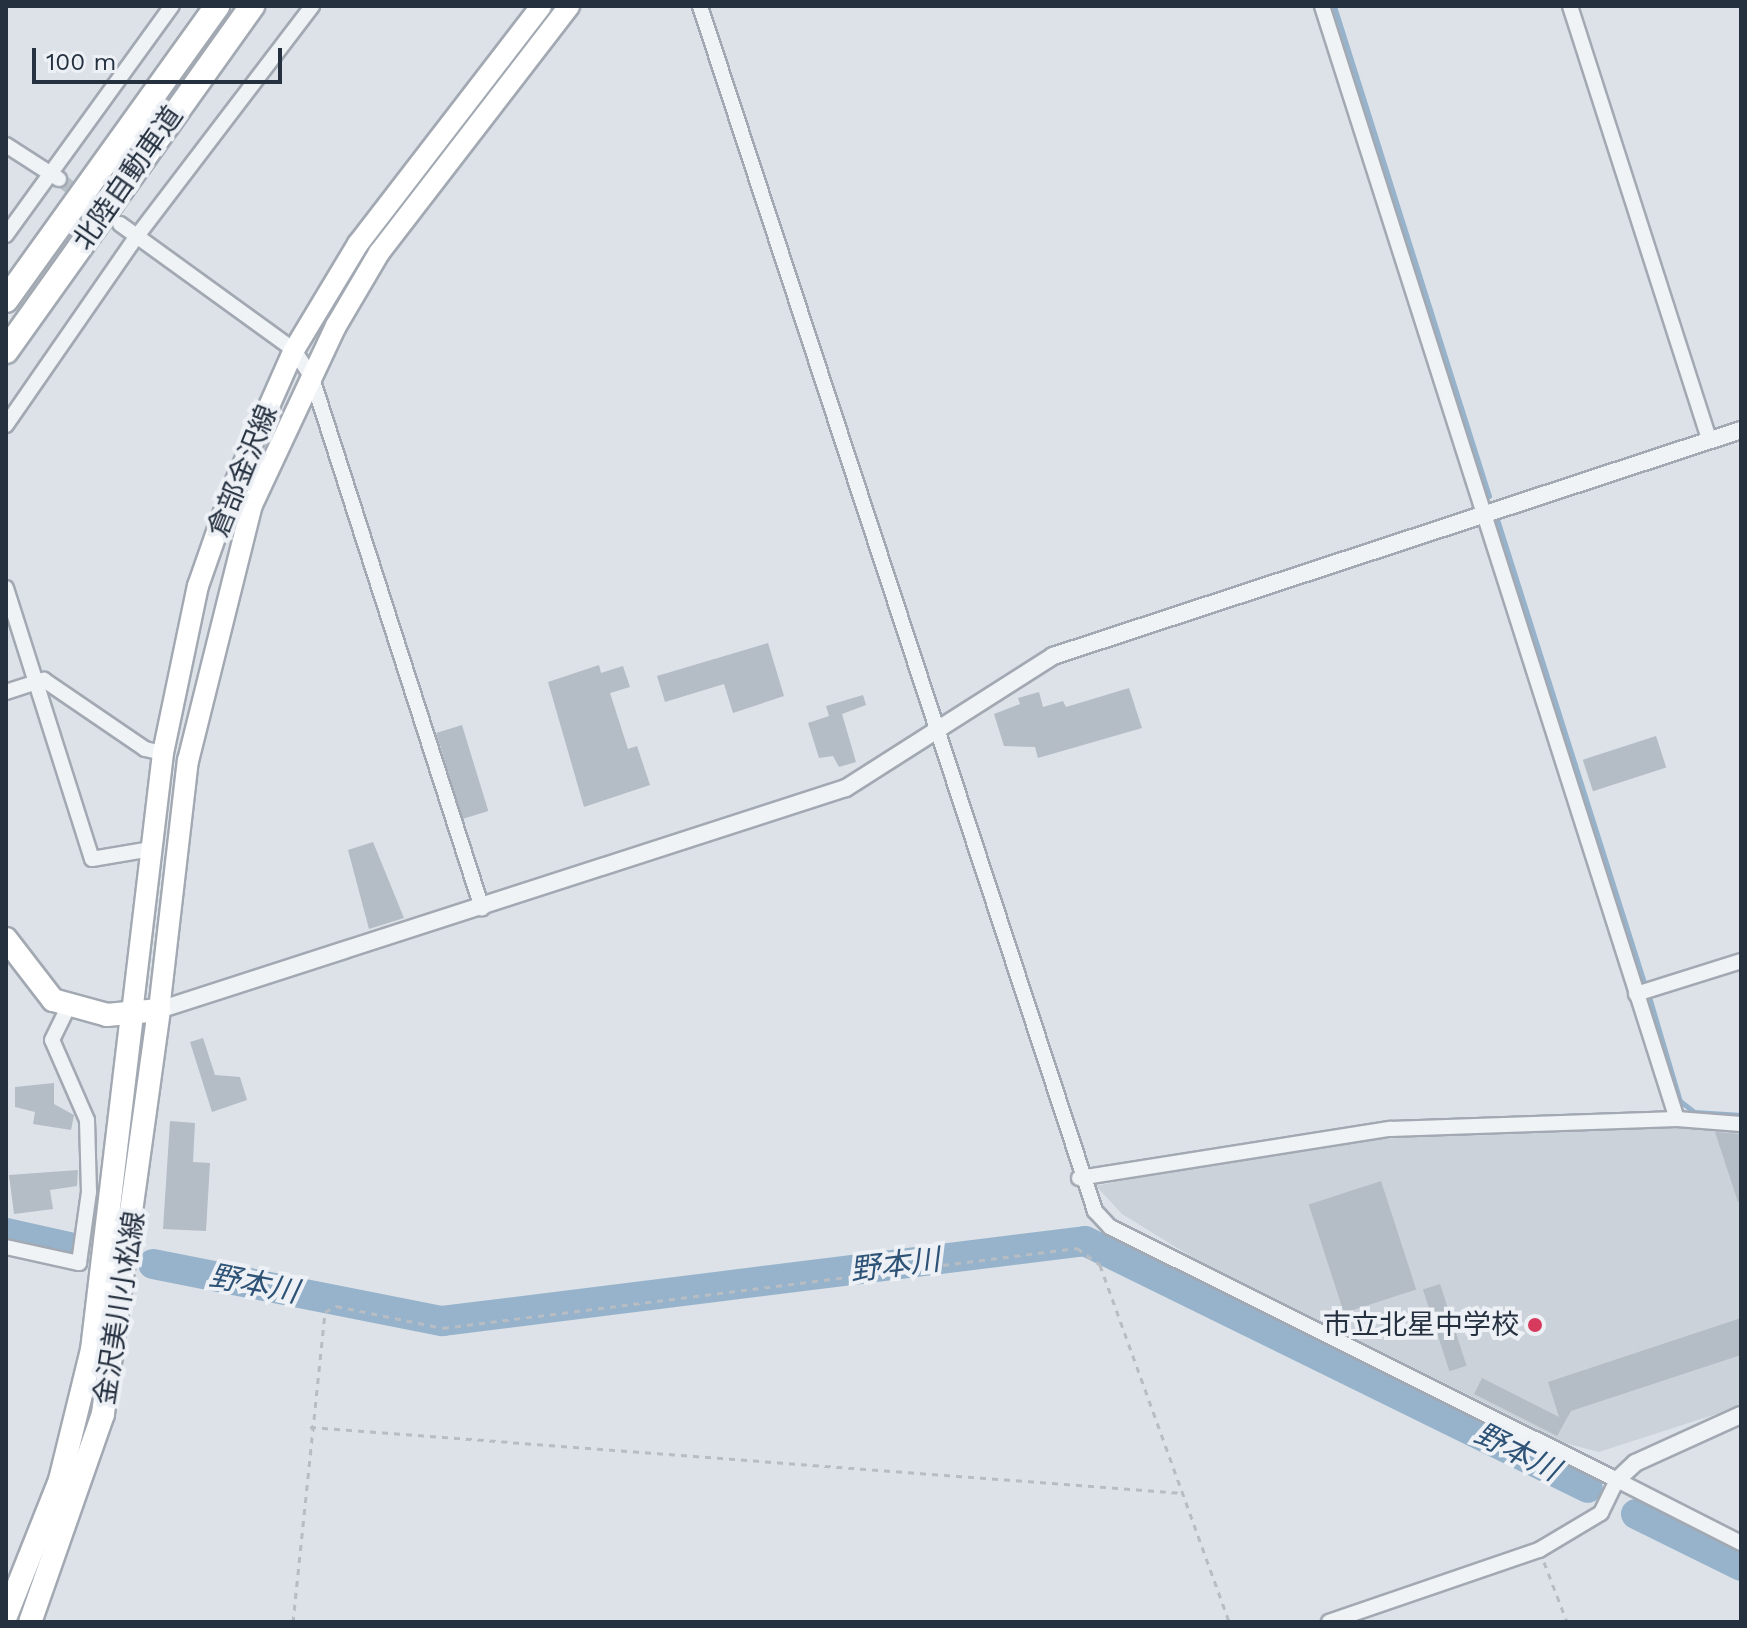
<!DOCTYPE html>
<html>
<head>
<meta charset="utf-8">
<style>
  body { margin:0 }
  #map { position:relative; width:1747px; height:1628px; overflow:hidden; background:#dde2e8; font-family:"Work Sans","Noto Sans JP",sans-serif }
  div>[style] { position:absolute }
  .built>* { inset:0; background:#cbd2da }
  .stream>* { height:5px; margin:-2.5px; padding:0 2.5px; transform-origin:2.5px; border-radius:2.5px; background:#96b3cb }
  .river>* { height:30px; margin:-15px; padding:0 15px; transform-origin:15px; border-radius:15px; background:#96b3cb }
  .building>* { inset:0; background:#b4bcc5; transform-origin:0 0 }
  .minor-tunnel>* { height:14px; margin-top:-7px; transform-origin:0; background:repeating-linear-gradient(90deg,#b8bfc6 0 14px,transparent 0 21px) }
  .path>* { height:3px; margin-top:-1.5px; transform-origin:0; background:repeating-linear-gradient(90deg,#b7bdc3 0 6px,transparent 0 12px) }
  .roads { filter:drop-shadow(2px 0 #a2a9b2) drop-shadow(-2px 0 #a2a9b2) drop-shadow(0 2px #a2a9b2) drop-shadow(0 -2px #a2a9b2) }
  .minor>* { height:14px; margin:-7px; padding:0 7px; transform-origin:7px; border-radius:7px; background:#f0f3f6 }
  .tertiary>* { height:16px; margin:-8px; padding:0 8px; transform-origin:8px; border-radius:8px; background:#f0f3f6 }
  .secondary>* { height:20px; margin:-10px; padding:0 10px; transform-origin:10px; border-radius:10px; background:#fff }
  .primary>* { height:22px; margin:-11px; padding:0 11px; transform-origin:11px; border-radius:11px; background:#fff }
  .motorway>* { height:24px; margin:-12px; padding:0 12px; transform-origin:12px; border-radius:12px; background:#fff }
  .dots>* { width:22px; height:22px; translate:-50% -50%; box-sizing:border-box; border:4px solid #edf1f6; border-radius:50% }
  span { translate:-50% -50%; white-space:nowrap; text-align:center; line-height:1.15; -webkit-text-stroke:8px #edf1f6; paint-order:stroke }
  .street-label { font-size:28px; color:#263140 }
  .poi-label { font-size:28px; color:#263140 }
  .right { translate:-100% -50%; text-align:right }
  .water-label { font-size:30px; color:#2e5376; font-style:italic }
  .frame { position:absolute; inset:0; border:8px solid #263140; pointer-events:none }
  .scale { position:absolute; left:32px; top:48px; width:250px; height:36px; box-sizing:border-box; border:4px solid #263140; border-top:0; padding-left:10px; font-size:24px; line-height:28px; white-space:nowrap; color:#263140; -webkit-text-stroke:6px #edf1f6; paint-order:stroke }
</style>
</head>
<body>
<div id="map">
  <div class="built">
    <div style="clip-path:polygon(1674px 1123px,1741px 1128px,1741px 1406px,1599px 1452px,1565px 1443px,1192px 1257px,1122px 1214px,1096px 1186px,1309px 1143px)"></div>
  </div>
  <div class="stream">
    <div style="left:1334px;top:6px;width:514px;rotate:72.45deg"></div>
    <div style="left:1497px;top:519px;width:487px;rotate:72.4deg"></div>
    <div style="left:1650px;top:1000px;width:105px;rotate:73.5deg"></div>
    <div style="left:1680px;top:1101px;width:18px;rotate:38deg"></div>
    <div style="left:1694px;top:1112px;width:47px;rotate:3.7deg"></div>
  </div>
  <div class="river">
    <div style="left:6px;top:1233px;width:70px;rotate:12.4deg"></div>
    <div style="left:153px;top:1264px;width:295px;rotate:11.2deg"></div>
    <div style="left:442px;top:1321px;width:648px;rotate:-7.09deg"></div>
    <div style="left:1085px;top:1241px;width:560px;rotate:26.15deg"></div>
    <div style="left:1636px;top:1514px;width:117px;rotate:26.3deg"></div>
  </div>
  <div class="building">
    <div style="clip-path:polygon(768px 643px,784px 696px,733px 713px,724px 684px,665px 702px,657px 676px)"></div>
    <div style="clip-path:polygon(599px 665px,601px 673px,623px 666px,630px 687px,610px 693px,628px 749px,637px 746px,650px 785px,584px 807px,548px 682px)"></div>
    <div style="clip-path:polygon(1129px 688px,1142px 728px,1038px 758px,1035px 747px,1004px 746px,994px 714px,1020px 704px,1018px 698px,1039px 692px,1043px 707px,1063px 701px,1066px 707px)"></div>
    <div style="clip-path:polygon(863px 695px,866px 705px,842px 714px,856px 762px,839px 767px,833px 756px,819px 758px,808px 723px,829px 716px,826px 706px)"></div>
    <div style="left:462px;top:725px;width:90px;height:27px;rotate:73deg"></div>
    <div style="left:1656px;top:736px;width:33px;height:77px;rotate:72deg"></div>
    <div style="clip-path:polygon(373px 842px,404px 918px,369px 929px,348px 850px)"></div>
    <div style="clip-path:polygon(203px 1038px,215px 1075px,240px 1077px,247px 1100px,212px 1112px,190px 1042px)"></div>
    <div style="clip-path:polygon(54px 1083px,54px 1104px,74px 1115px,71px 1130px,33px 1124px,35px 1112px,15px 1107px,15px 1087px)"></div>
    <div style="clip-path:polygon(170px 1121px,195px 1123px,193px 1162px,210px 1163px,206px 1231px,163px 1229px)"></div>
    <div style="clip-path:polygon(1715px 1132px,1741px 1134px,1741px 1201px,1738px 1202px)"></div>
    <div style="clip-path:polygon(78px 1170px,77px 1186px,50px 1190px,53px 1209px,14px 1214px,9px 1175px)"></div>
    <div style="left:1381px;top:1181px;width:114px;height:76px;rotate:72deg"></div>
    <div style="left:1440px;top:1284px;width:86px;height:18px;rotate:72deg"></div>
    <div style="clip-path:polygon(1741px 1318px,1741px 1355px,1571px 1411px,1557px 1436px,1474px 1394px,1482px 1378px,1559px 1417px,1548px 1382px)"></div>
  </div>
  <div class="minor-tunnel">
    <div style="left:59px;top:179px;width:64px;rotate:36.7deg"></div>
  </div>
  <div class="path">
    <div style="left:310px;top:1427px;width:875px;rotate:4.32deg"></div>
    <div style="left:1544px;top:1562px;width:64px;rotate:69deg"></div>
    <div style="left:293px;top:1622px;width:312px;rotate:-84.1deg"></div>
    <div style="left:325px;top:1312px;width:13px;rotate:-29deg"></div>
    <div style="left:336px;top:1306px;width:109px;rotate:11.6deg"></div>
    <div style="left:443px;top:1328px;width:639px;rotate:-7.19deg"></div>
    <div style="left:1077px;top:1248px;width:29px;rotate:36deg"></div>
    <div style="left:1100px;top:1265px;width:380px;rotate:70.1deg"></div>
  </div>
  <div class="roads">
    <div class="minor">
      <div style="left:700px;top:6px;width:1268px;rotate:71.85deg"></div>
      <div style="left:1095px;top:1211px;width:22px;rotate:47deg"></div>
      <div style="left:1110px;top:1227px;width:567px;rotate:26.52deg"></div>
      <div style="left:1617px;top:1480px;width:37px;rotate:116deg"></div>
      <div style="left:1601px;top:1513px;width:72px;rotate:149.2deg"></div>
      <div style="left:1539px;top:1550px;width:222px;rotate:161.1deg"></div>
      <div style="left:1322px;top:6px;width:1168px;rotate:72.31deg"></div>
      <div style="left:1570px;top:6px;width:456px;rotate:72.2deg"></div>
      <div style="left:6px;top:145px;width:63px;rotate:32.7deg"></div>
      <div style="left:120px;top:224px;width:215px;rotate:35.9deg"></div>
      <div style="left:294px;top:350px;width:33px;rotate:57deg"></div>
      <div style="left:312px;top:378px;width:557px;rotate:72.22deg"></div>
      <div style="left:6px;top:235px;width:283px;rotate:-54.1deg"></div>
      <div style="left:6px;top:425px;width:225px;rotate:-55.3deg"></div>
      <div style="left:134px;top:240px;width:294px;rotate:-52.7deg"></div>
      <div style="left:6px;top:588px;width:284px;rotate:72.4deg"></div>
      <div style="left:92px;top:859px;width:60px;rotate:-9.6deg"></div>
      <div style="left:6px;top:692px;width:40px;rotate:-18deg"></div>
      <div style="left:44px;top:680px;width:122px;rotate:34.3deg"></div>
      <div style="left:145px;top:749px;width:18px;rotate:13deg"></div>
      <div style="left:1636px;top:994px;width:110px;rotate:-17.4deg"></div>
      <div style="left:1079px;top:1178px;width:315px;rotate:-9deg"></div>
      <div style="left:1390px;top:1129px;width:287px;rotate:-2deg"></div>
      <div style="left:1677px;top:1119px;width:64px;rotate:4.5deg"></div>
      <div style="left:6px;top:1247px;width:75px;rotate:12.4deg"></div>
      <div style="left:79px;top:1263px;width:72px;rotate:-82deg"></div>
      <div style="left:89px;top:1192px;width:72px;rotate:-91.6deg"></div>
      <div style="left:87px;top:1120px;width:87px;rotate:-113.6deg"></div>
      <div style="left:52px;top:1040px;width:39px;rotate:-64deg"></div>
      <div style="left:1617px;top:1480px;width:139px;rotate:26.9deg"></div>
    </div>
    <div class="tertiary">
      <div style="left:159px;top:1010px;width:722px;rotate:-17.91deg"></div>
      <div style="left:846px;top:788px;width:246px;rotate:-32.5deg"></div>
      <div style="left:1053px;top:656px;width:724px;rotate:-18.18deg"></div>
      <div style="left:1617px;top:1480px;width:25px;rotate:-43deg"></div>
      <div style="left:1635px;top:1463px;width:116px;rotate:-24.4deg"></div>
    </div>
    <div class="secondary">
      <div style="left:159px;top:1010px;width:251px;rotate:-83.4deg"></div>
      <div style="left:188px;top:761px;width:264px;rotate:-76deg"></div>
      <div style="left:252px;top:505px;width:198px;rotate:-64.9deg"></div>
      <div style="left:336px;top:326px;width:85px;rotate:-59.5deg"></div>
      <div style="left:379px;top:253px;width:312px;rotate:-52.4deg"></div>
      <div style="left:132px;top:1013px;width:262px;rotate:-83.2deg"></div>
      <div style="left:163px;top:753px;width:171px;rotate:-78.2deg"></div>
      <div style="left:198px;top:586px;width:100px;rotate:-70.7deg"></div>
      <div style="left:231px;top:492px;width:155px;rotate:-66.1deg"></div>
      <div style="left:294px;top:350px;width:124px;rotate:-58.9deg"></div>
      <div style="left:358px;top:244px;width:300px;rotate:-52.4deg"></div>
    </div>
    <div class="primary">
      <div style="left:6px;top:939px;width:77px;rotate:52.4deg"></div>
      <div style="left:53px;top:1000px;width:56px;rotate:15.5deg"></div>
      <div style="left:107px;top:1015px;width:52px;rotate:-5.5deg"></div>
      <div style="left:159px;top:1010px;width:408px;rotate:97.9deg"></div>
      <div style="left:103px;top:1414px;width:220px;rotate:109.3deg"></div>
      <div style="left:6px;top:1616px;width:146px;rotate:-68.3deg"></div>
      <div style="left:60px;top:1480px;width:134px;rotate:-76.2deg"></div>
      <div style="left:92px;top:1350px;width:339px;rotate:-83.2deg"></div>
    </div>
    <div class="motorway">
      <div style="left:6px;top:300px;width:362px;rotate:-54.3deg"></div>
      <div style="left:6px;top:351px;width:424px;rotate:-54.5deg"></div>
    </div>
  </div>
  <div class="dots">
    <div style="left:1535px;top:1325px;background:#d63a5c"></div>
  </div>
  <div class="street-label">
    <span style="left:128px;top:178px;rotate:-55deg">北陸自動車道</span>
    <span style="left:243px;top:471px;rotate:-68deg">倉部金沢線</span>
    <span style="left:120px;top:1308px;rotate:-81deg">金沢美川小松線</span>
  </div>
  <div class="poi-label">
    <span class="right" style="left:1519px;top:1325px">市立北星中学校</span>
  </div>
  <div class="water-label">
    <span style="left:895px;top:1265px;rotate:-7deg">野本川</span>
    <span style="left:254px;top:1284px;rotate:11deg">野本川</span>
    <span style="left:1517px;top:1452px;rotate:27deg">野本川</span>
  </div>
  <div class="frame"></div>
  <div class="scale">100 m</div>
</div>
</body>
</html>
